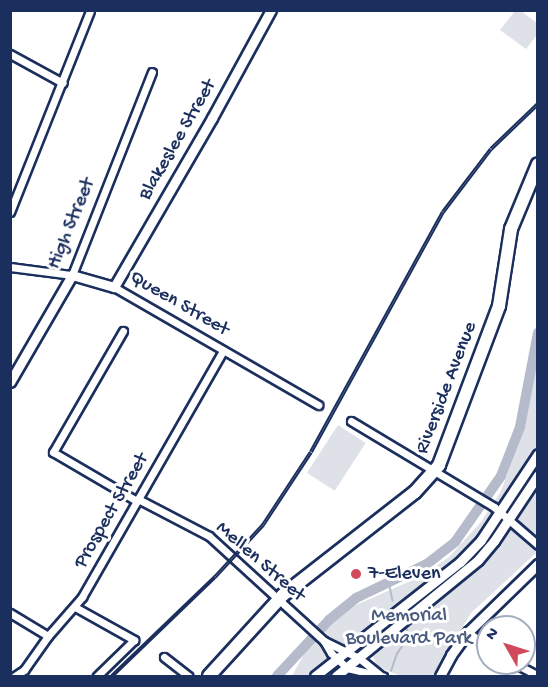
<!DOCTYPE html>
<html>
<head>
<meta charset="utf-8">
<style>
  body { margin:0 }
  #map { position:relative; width:548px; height:687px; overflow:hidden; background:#fff; font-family:"Gochi Hand",sans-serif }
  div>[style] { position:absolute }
  .green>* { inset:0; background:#dee1e7; transform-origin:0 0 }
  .stream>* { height:1.5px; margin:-0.75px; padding:0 0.75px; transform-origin:0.75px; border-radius:0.75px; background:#b5bbca }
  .river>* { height:10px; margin:-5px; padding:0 5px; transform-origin:5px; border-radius:5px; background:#b5bbca }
  .roads { filter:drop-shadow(2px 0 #1b2f5e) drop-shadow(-2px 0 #1b2f5e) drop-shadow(0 2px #1b2f5e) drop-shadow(0 -2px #1b2f5e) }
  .street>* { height:7px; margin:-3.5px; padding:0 3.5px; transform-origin:3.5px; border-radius:3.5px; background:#fff }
  .secondary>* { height:9px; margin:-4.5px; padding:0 4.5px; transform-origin:4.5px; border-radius:4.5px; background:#fff }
  .highway>* { height:12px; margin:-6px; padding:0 6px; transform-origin:6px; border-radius:6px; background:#fff }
  .rail>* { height:4px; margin-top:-2px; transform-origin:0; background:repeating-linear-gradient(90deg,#fff 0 4.5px,#1b2f5e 0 9px); box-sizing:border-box; border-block:2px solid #1b2f5e }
  .dots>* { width:16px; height:16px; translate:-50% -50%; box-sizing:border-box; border:3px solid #fff; border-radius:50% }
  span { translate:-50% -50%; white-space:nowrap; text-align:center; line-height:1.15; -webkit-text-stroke:6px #fff; paint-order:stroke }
  .street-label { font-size:20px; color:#1b2f5e }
  .poi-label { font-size:20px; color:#1b2f5e }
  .left { translate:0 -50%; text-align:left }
  .park-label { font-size:20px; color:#4c5c80 }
  .frame { position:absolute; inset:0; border:12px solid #1b2f5e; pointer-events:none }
  .north { position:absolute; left:476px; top:615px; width:60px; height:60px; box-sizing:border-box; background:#fff; border:2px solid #a4acbf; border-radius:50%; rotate:309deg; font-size:16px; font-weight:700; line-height:24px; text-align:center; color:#1b2f5e }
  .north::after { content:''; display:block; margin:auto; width:21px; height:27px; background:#d1495b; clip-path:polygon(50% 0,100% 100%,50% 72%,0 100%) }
</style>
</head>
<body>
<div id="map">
  <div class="green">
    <div style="clip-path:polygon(515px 11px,521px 11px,537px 23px,537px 35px,526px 49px,500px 30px)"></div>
    <div style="clip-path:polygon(537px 365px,537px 552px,471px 613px,433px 676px,401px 676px,378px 667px,372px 655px,347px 676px,292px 676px,305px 652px,315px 641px,321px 644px,328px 637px,325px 631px,349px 608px,422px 576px,449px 557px,481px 522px,501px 491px,518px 446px)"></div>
    <div style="left:338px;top:425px;width:33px;height:57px;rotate:33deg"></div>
  </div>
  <div class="stream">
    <div style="left:389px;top:582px;width:19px;rotate:78deg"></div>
    <div style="left:391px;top:671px;width:18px;rotate:-71deg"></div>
    <div style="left:397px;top:654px;width:20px;rotate:-57deg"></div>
    <div style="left:408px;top:637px;width:7px;rotate:-98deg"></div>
  </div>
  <div class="river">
    <div style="left:277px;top:676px;width:76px;rotate:-47.1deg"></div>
    <div style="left:329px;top:620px;width:35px;rotate:-39deg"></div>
    <div style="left:356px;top:598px;width:79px;rotate:-25.6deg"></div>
    <div style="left:427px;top:564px;width:36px;rotate:-38deg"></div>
    <div style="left:455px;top:542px;width:80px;rotate:-55.1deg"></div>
    <div style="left:501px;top:476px;width:53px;rotate:-68.8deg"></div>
    <div style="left:520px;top:427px;width:96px;rotate:-79.2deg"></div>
  </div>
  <div class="roads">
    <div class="street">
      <div style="left:10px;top:54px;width:60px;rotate:28.7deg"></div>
      <div style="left:10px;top:212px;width:216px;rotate:-68.3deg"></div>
      <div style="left:10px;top:267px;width:63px;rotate:7.4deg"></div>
      <div style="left:72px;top:275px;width:218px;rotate:-68.5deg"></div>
      <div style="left:114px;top:287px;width:236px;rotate:30deg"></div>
      <div style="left:123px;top:331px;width:140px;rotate:120deg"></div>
      <div style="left:53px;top:452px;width:97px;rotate:30.3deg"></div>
      <div style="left:351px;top:421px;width:167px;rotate:31deg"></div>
      <div style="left:494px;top:507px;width:58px;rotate:40.8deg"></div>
      <div style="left:138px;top:499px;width:80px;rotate:27.5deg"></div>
      <div style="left:209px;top:536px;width:156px;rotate:42.4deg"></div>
      <div style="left:324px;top:641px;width:14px;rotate:60deg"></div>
      <div style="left:331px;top:653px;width:22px;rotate:43deg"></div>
      <div style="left:347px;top:668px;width:37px;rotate:13deg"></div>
      <div style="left:75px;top:607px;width:68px;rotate:29.2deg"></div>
      <div style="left:134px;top:640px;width:52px;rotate:135.8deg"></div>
      <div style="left:10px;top:613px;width:44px;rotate:31.2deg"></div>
      <div style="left:468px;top:632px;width:25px;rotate:37deg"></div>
      <div style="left:324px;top:641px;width:39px;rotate:26deg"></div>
      <div style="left:359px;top:658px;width:27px;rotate:39deg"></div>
      <div style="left:164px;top:657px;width:31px;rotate:38deg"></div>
      <div style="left:514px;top:663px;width:27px;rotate:28deg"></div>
      <div style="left:15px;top:676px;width:11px;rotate:-34deg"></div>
      <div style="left:24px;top:670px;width:42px;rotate:-54.8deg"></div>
      <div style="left:48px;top:636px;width:52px;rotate:-48.9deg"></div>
      <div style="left:82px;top:597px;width:284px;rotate:-60.2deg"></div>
    </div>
    <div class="secondary">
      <div style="left:10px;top:382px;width:124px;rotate:-59.9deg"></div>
      <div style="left:72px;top:275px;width:44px;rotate:15.9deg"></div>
      <div style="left:114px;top:287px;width:195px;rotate:-59.9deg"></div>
      <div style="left:212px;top:118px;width:123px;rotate:-61.4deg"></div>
      <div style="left:315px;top:676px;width:184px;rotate:-38.2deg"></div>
      <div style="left:460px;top:562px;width:30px;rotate:-46deg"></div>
      <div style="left:481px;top:540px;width:103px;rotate:-56.5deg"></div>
      <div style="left:336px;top:676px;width:183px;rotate:-39.2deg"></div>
      <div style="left:478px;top:560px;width:25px;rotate:-50deg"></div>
      <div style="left:494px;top:541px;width:79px;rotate:-56.3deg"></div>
      <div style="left:440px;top:676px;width:24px;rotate:-62deg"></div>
      <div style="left:451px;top:655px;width:29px;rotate:-54deg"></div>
      <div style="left:468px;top:632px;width:98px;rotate:-44.2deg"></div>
    </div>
    <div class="highway">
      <div style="left:209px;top:676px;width:110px;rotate:-47.6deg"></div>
      <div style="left:283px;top:595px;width:167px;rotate:-38deg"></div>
      <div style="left:415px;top:492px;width:36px;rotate:-48deg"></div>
      <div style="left:439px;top:465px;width:170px;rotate:-69.3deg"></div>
      <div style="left:499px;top:306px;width:78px;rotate:-81.1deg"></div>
      <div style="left:511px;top:229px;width:70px;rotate:-67.4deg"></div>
    </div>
  </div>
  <div class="rail">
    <div style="left:112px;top:676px;width:143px;rotate:-43.9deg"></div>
    <div style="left:215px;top:577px;width:71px;rotate:-47.3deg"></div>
    <div style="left:263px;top:525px;width:87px;rotate:-56.7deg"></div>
    <div style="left:311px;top:452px;width:274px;rotate:-61.2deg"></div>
    <div style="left:443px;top:212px;width:79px;rotate:-52.7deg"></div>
    <div style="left:491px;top:149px;width:65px;rotate:-43.8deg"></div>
  </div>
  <div class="dots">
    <div style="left:356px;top:574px;background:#d1495b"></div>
  </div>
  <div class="street-label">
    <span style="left:178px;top:140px;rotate:-60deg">Blakeslee Street</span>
    <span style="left:72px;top:224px;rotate:-68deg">High Street</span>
    <span style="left:179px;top:304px;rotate:30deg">Queen Street</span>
    <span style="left:447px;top:388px;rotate:-69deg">Riverside Avenue</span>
    <span style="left:112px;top:511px;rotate:-60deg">Prospect Street</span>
    <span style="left:260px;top:562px;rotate:41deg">Mellen Street</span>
  </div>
  <div class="poi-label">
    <span class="left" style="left:368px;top:574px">7-Eleven</span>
  </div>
  <div class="park-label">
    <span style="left:409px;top:628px">Memorial<br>Boulevard Park</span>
  </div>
  <div class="frame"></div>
  <div class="north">N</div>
</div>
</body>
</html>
